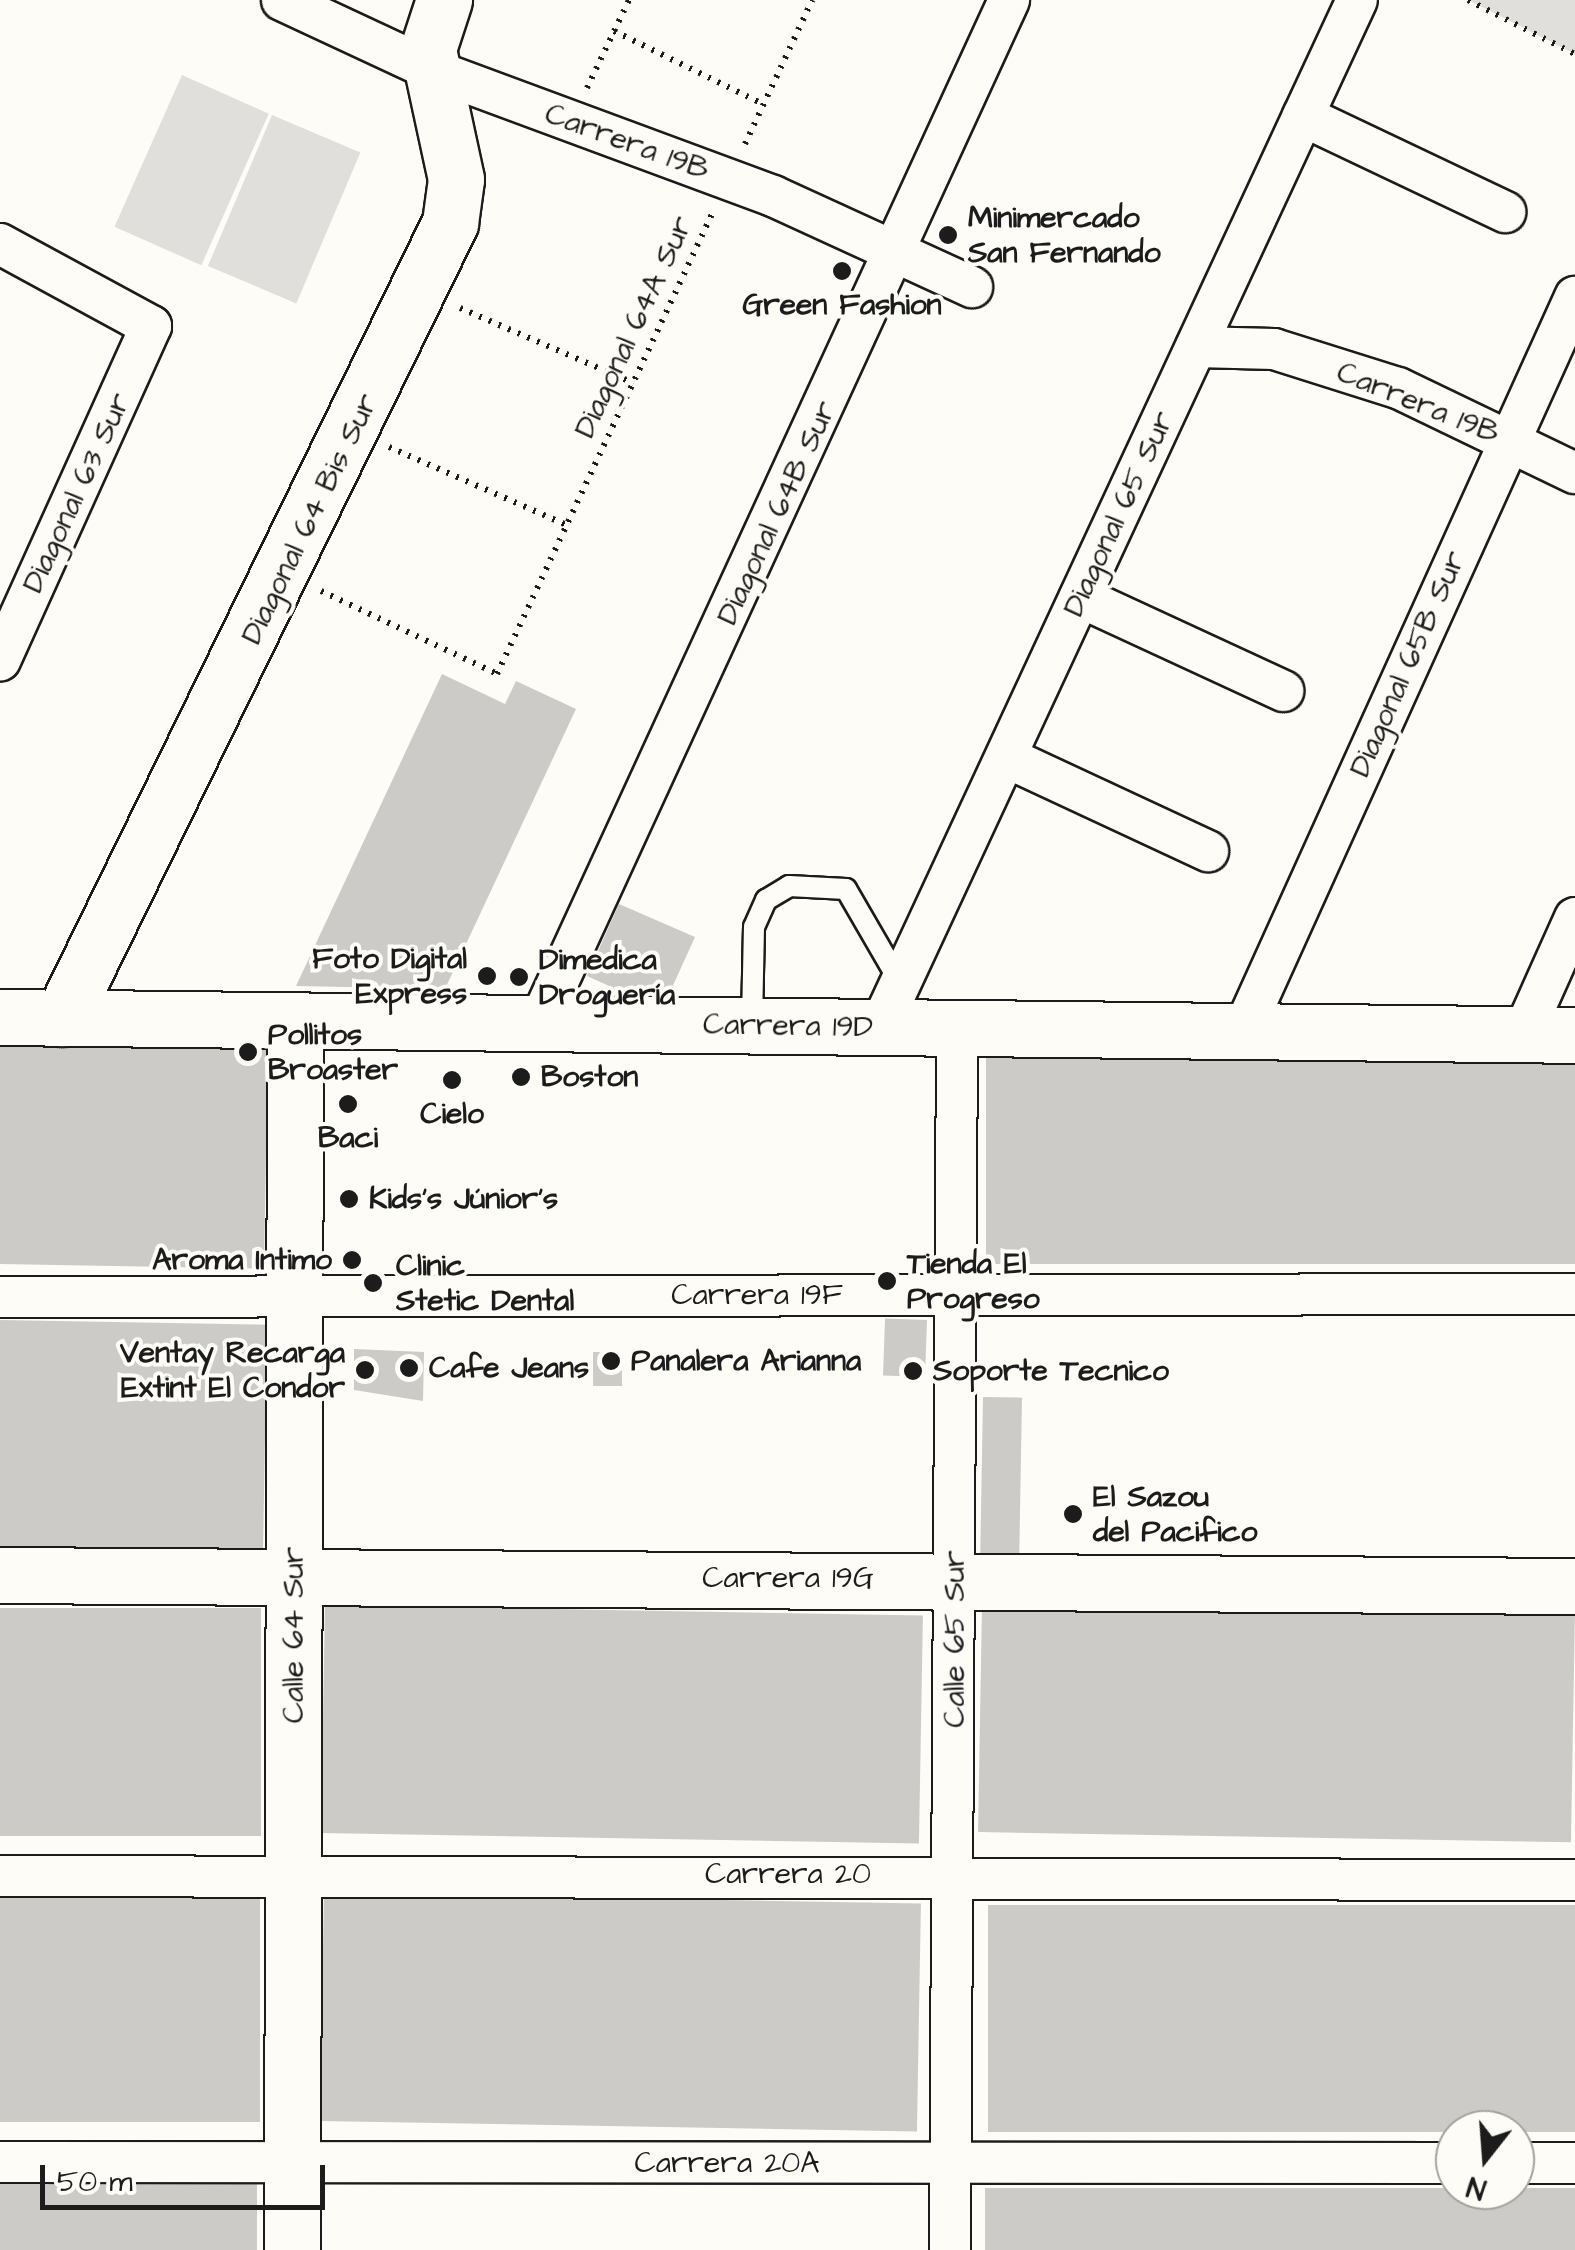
<!DOCTYPE html>
<html>
<head>
<meta charset="utf-8">
<style>
  body { margin:0 }
  #map { position:relative; width:1575px; height:2250px; overflow:hidden; background:#fdfcf7; font-family:"Architects Daughter",sans-serif }
  div>[style] { position:absolute }
  .green>* { inset:0; background:#e0dfdb; transform-origin:0 0 }
  .building>* { inset:0; background:#cccbc8; transform-origin:0 0 }
  .path>* { height:6px; margin-top:-3px; transform-origin:0; background:repeating-linear-gradient(90deg,#1c1c1c 0 2.5px,transparent 0 10.5px) }
  .roads { filter:drop-shadow(2px 0 #1c1c1c) drop-shadow(-2px 0 #1c1c1c) drop-shadow(0 2px #1c1c1c) drop-shadow(0 -2px #1c1c1c) }
  .lane>* { height:20px; margin:-10px; padding:0 10px; transform-origin:10px; border-radius:10px; background:#fdfcf7 }
  .street>* { height:40px; margin:-20px; padding:0 20px; transform-origin:20px; border-radius:20px; background:#fdfcf7 }
  .secondary>* { height:55px; margin:-27.5px; padding:0 27.5px; transform-origin:27.5px; border-radius:27.5px; background:#fdfcf7 }
  .dots>* { width:28px; height:28px; translate:-50% -50%; box-sizing:border-box; border:5px solid #fdfcf7; border-radius:50% }
  span { translate:-50% -50%; white-space:nowrap; text-align:center; line-height:1.15; -webkit-text-stroke:8px #fdfcf7; paint-order:stroke }
  .street-label { font-size:30px; color:#1c1c1c }
  .poi-label { font-size:30px; color:#1c1c1c; font-weight:700 }
  .left { translate:0 -50%; text-align:left }
  .right { translate:-100% -50%; text-align:right }
  .north { position:absolute; left:1435px; top:2110px; width:100px; height:100px; box-sizing:border-box; background:#fdfcf7; border:2px solid #a3a29f; border-radius:50%; rotate:197deg; font-size:28px; font-weight:700; line-height:40px; text-align:center; color:#1c1c1c }
  .north::after { content:''; display:block; margin:auto; width:35px; height:45px; background:#1c1c1c; clip-path:polygon(50% 0,100% 100%,50% 72%,0 100%) }
  .scale { position:absolute; left:40px; top:2165px; width:285px; height:45px; box-sizing:border-box; border:5px solid #1c1c1c; border-top:0; padding-left:12px; font-size:30px; line-height:35px; white-space:nowrap; color:#1c1c1c; -webkit-text-stroke:8px #fdfcf7; paint-order:stroke }
</style>
</head>
<body>
<div id="map">
  <div class="green">
    <div style="clip-path:polygon(1468px 0,1575px 0,1575px 54px)"></div>
    <div style="left:182px;top:75px;width:95px;height:166px;rotate:24deg"></div>
    <div style="left:272px;top:115px;width:96px;height:164px;rotate:23deg"></div>
  </div>
  <div class="building">
    <div style="clip-path:polygon(442px 674px,505px 704px,516px 681px,576px 709px,445px 989px,296px 986px)"></div>
    <div style="clip-path:polygon(619px 904px,695px 937px,670px 992px,629px 995px,587px 976px)"></div>
    <div style="left:0;top:1036px;width:268px;height:228px;rotate:1deg"></div>
    <div style="left:986px;top:1046px;width:589px;height:218px"></div>
    <div style="left:0;top:1320px;width:267px;height:228px;rotate:1deg"></div>
    <div style="left:927px;top:1320px;width:57px;height:42px;rotate:92deg"></div>
    <div style="clip-path:polygon(354px 1349px,424px 1352px,423px 1401px,354px 1390px)"></div>
    <div style="left:593px;top:1352px;width:29px;height:34px"></div>
    <div style="left:983px;top:1397px;width:39px;height:158px;rotate:1deg"></div>
    <div style="left:325px;top:1605px;width:598px;height:228px;rotate:1deg"></div>
    <div style="left:982px;top:1605px;width:593px;height:227px;rotate:1deg"></div>
    <div style="left:0;top:1608px;width:261px;height:228px"></div>
    <div style="left:324px;top:1893px;width:597px;height:228px;rotate:1deg"></div>
    <div style="left:0;top:1894px;width:260px;height:228px"></div>
    <div style="left:988px;top:1905px;width:587px;height:227px"></div>
    <div style="left:0;top:2183px;width:257px;height:67px"></div>
    <div style="left:985px;top:2188px;width:590px;height:62px"></div>
  </div>
  <div class="path">
    <div style="left:1468px;top:0;width:120px;rotate:26.8deg"></div>
    <div style="left:614px;top:31px;width:166px;rotate:26.1deg"></div>
    <div style="left:587px;top:88px;width:98px;rotate:-64.5deg"></div>
    <div style="left:745px;top:144px;width:159px;rotate:-65deg"></div>
    <div style="left:460px;top:308px;width:189px;rotate:23.4deg"></div>
    <div style="left:389px;top:447px;width:194px;rotate:23.7deg"></div>
    <div style="left:321px;top:591px;width:195px;rotate:25.2deg"></div>
    <div style="left:497px;top:674px;width:508px;rotate:-64.95deg"></div>
  </div>
  <div class="roads">
    <div class="lane">
      <div style="left:752px;top:1022px;width:95px;rotate:-88.8deg"></div>
      <div style="left:754px;top:927px;width:30px;rotate:-66deg"></div>
      <div style="left:766px;top:900px;width:27px;rotate:-31deg"></div>
      <div style="left:789px;top:886px;width:57px;rotate:3deg"></div>
      <div style="left:846px;top:889px;width:108px;rotate:59.9deg"></div>
    </div>
    <div class="street">
      <div style="left:282px;top:0;width:163px;rotate:25deg"></div>
      <div style="left:430px;top:69px;width:366px;rotate:20.3deg"></div>
      <div style="left:773px;top:196px;width:219px;rotate:24.6deg"></div>
      <div style="left:1303px;top:116px;width:224px;rotate:25.4deg"></div>
      <div style="left:0;top:244px;width:172px;rotate:28.5deg"></div>
      <div style="left:151px;top:326px;width:367px;rotate:114.3deg"></div>
      <div style="left:1196px;top:347px;width:78px;rotate:1.5deg"></div>
      <div style="left:1274px;top:349px;width:130px;rotate:17.5deg"></div>
      <div style="left:1398px;top:388px;width:196px;rotate:25.7deg"></div>
      <div style="left:1080px;top:597px;width:224px;rotate:24.8deg"></div>
      <div style="left:1006px;top:757px;width:223px;rotate:25deg"></div>
      <div style="left:539px;top:1023px;width:1126px;rotate:-65.32deg"></div>
      <div style="left:880px;top:1027px;width:1132px;rotate:-65.09deg"></div>
      <div style="left:1243px;top:1031px;width:806px;rotate:-65.66deg"></div>
      <div style="left:1523px;top:1034px;width:127px;rotate:-65.9deg"></div>
      <div style="left:0;top:1297px;width:1575px;rotate:-0.11deg"></div>
      <div style="left:0;top:1876px;width:1575px;rotate:0.15deg"></div>
      <div style="left:0;top:2162px;width:1455px;rotate:0.04deg"></div>
      <div style="left:1515px;top:2163px;width:60px"></div>
      <div style="left:950px;top:2250px;width:1222px;rotate:-89.67deg"></div>
    </div>
    <div class="secondary">
      <div style="left:0;top:1017px;width:1575px;rotate:0.65deg"></div>
      <div style="left:62px;top:1018px;width:885px;rotate:-63.99deg"></div>
      <div style="left:450px;top:223px;width:44px;rotate:-82.2deg"></div>
      <div style="left:456px;top:179px;width:133px;rotate:-102.2deg"></div>
      <div style="left:428px;top:49px;width:52px;rotate:-71.9deg"></div>
      <div style="left:0;top:1575px;width:1575px;rotate:0.4deg"></div>
      <div style="left:292px;top:2250px;width:1229px;rotate:-89.86deg"></div>
    </div>
  </div>
  <div class="dots">
    <div style="left:948px;top:235px;background:#1c1c1c"></div>
    <div style="left:842px;top:271px;background:#1c1c1c"></div>
    <div style="left:487px;top:976px;background:#1c1c1c"></div>
    <div style="left:519px;top:977px;background:#1c1c1c"></div>
    <div style="left:248px;top:1052px;background:#1c1c1c"></div>
    <div style="left:521px;top:1077px;background:#1c1c1c"></div>
    <div style="left:452px;top:1080px;background:#1c1c1c"></div>
    <div style="left:348px;top:1104px;background:#1c1c1c"></div>
    <div style="left:349px;top:1199px;background:#1c1c1c"></div>
    <div style="left:352px;top:1260px;background:#1c1c1c"></div>
    <div style="left:887px;top:1281px;background:#1c1c1c"></div>
    <div style="left:373px;top:1283px;background:#1c1c1c"></div>
    <div style="left:611px;top:1361px;background:#1c1c1c"></div>
    <div style="left:409px;top:1368px;background:#1c1c1c"></div>
    <div style="left:365px;top:1370px;background:#1c1c1c"></div>
    <div style="left:913px;top:1371px;background:#1c1c1c"></div>
    <div style="left:1073px;top:1514px;background:#1c1c1c"></div>
  </div>
  <div class="street-label">
    <span style="left:627px;top:142px;rotate:20deg">Carrera 19B</span>
    <span style="left:634px;top:327px;rotate:-65deg">Diagonal 64A Sur</span>
    <span style="left:1418px;top:403px;rotate:22deg">Carrera 19B</span>
    <span style="left:77px;top:493px;rotate:-65deg">Diagonal 63 Sur</span>
    <span style="left:777px;top:513px;rotate:-65deg">Diagonal 64B Sur</span>
    <span style="left:1119px;top:514px;rotate:-65deg">Diagonal 65 Sur</span>
    <span style="left:310px;top:519px;rotate:-64deg">Diagonal 64 Bis Sur</span>
    <span style="left:1408px;top:664px;rotate:-66deg">Diagonal 65B Sur</span>
    <span style="left:788px;top:1026px;rotate:1deg">Carrera 19D</span>
    <span style="left:757px;top:1295px">Carrera 19F</span>
    <span style="left:788px;top:1578px">Carrera 19G</span>
    <span style="left:294px;top:1635px;rotate:-90deg">Calle 64 Sur</span>
    <span style="left:955px;top:1639px;rotate:-90deg">Calle 65 Sur</span>
    <span style="left:788px;top:1874px">Carrera 20</span>
    <span style="left:727px;top:2163px">Carrera 20A</span>
  </div>
  <div class="poi-label">
    <span class="left" style="left:968px;top:235px">Minimercado<br>San Fernando</span>
    <span style="left:842px;top:305px">Green Fashion</span>
    <span class="right" style="left:467px;top:976px">Foto Digital<br>Express</span>
    <span class="left" style="left:539px;top:977px">Dimedica<br>Droguería</span>
    <span class="left" style="left:268px;top:1052px">Pollitos<br>Broaster</span>
    <span class="left" style="left:541px;top:1077px">Boston</span>
    <span style="left:452px;top:1114px">Cielo</span>
    <span style="left:348px;top:1138px">Baci</span>
    <span class="left" style="left:369px;top:1199px">Kids's Júnior's</span>
    <span class="right" style="left:332px;top:1260px">Aroma Intimo</span>
    <span class="left" style="left:907px;top:1281px">Tienda El<br>Progreso</span>
    <span class="left" style="left:396px;top:1283px">Clinic<br>Stetic Dental</span>
    <span class="right" style="left:345px;top:1370px">Ventay Recarga<br>Extint El Condor</span>
    <span class="left" style="left:631px;top:1361px">Panalera Arianna</span>
    <span class="left" style="left:429px;top:1368px">Cafe Jeans</span>
    <span class="left" style="left:933px;top:1371px">Soporte Tecnico</span>
    <span class="left" style="left:1093px;top:1514px">El Sazou<br>del Pacifico</span>
  </div>
  <div class="north">N</div>
  <div class="scale">50 m</div>
</div>
</body>
</html>
